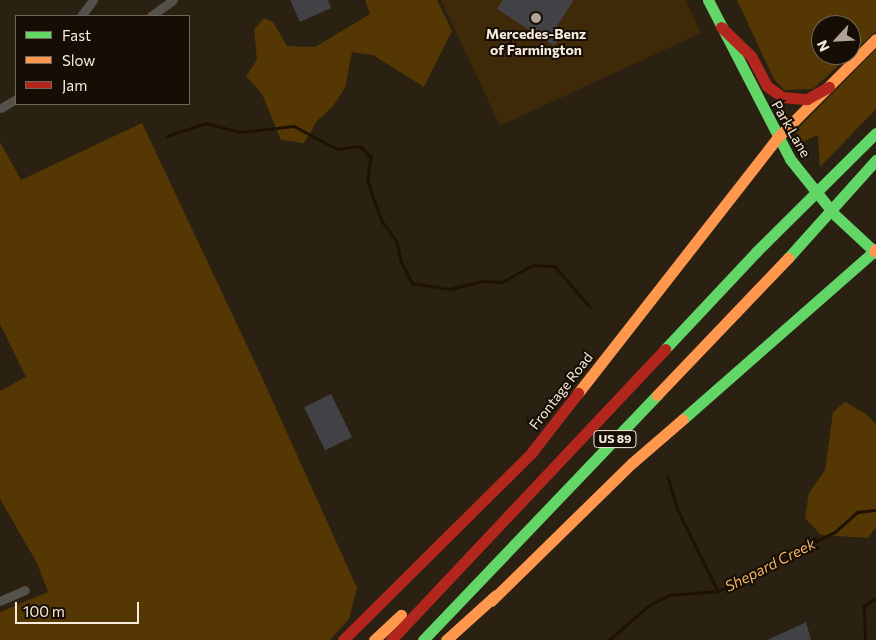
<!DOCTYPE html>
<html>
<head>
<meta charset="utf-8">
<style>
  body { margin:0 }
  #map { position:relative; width:876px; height:640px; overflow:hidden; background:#2a2112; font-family:Commissioner,sans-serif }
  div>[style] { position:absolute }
  .built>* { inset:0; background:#3e2909 }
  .green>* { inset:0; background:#553703 }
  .stream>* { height:2.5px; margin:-1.25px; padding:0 1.25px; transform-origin:1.25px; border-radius:1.25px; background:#1d1203 }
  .building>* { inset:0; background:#424145; transform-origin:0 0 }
  .street>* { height:9px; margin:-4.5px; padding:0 4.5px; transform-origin:4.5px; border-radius:4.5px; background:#54514b }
  .fast>* { height:11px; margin:-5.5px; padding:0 5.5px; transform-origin:5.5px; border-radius:5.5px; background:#63d668 }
  .slow>* { height:11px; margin:-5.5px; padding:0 5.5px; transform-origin:5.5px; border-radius:5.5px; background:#ff974d }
  .jam>* { height:11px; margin:-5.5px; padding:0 5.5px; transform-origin:5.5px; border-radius:5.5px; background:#b3261e }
  .dots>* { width:14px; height:14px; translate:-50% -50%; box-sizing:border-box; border:2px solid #160d04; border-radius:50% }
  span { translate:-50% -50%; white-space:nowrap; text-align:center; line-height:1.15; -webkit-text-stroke:4px #160d04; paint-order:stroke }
  .shield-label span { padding:1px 4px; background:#160d04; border:1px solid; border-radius:4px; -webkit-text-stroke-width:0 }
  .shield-label { font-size:12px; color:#f7ebdc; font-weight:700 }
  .poi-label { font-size:14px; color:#f7ebdc; font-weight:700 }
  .street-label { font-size:14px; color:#f7ebdc }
  .water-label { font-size:15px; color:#f0b569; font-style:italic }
  .legend { position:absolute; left:15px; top:15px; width:175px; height:90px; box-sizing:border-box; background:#160d04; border:1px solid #70665a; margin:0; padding:6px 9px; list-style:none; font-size:15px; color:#f7ebdc }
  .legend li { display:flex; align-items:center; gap:10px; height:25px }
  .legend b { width:25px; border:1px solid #70665a }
  .north { position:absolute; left:811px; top:15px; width:50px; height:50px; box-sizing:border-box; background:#160d04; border:1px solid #70665a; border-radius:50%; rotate:245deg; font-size:14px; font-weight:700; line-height:20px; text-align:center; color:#f7ebdc }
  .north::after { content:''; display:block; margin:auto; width:18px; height:22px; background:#afa495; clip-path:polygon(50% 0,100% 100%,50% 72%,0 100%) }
  .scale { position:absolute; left:15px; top:602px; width:124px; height:22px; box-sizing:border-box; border:2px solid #f7ebdc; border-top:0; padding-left:6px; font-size:15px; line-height:18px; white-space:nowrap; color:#f7ebdc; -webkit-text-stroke:4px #160d04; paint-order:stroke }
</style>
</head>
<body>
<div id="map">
  <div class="built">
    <div style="clip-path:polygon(441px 0,686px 0,701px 33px,500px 126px)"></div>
  </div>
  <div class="green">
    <div style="clip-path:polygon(365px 0,437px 0,452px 31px,424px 87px,373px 55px,352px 52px,345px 88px,333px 106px,317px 121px,304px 143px,281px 140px,262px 94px,246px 76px,257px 60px,254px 30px,264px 18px,273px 22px,287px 46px,315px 47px,370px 14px)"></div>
    <div style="clip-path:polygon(evenodd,737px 0,876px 0,876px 31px,813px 89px,784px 90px,774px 79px,737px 0,821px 25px,851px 25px,851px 55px,821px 55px,821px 25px)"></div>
    <div style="clip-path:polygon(876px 49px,876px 109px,820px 167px,818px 135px,800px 143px,796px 131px)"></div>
    <div style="clip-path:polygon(142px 123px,259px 371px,357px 588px,349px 619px,330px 640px,0 640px,0 612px,48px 592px,37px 563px,0 499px,0 391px,26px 377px,0 324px,0 142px,21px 180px)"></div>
    <div style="clip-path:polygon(845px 402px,866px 414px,876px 424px,876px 527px,868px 538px,821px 535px,805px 518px,809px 493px,825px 470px,833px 412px)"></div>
  </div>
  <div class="stream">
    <div style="left:167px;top:136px;width:41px;rotate:-18.4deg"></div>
    <div style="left:206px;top:123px;width:34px;rotate:15deg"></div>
    <div style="left:239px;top:132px;width:55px;rotate:-6.2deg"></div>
    <div style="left:294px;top:126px;width:49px;rotate:28.1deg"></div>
    <div style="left:337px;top:149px;width:23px;rotate:-7deg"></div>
    <div style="left:360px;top:146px;width:16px;rotate:45deg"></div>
    <div style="left:371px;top:157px;width:22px;rotate:98deg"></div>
    <div style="left:368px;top:179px;width:12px;rotate:76deg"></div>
    <div style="left:371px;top:191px;width:32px;rotate:70deg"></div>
    <div style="left:382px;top:221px;width:26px;rotate:54deg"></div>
    <div style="left:397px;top:242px;width:19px;rotate:78deg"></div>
    <div style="left:401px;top:261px;width:25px;rotate:63deg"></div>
    <div style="left:412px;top:283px;width:37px;rotate:9deg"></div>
    <div style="left:449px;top:289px;width:35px;rotate:-13deg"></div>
    <div style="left:483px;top:281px;width:19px;rotate:3deg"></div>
    <div style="left:502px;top:282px;width:35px;rotate:-29deg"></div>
    <div style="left:533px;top:265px;width:22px;rotate:3deg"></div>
    <div style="left:555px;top:266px;width:54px;rotate:49.5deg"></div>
    <div style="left:668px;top:476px;width:33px;rotate:74deg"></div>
    <div style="left:677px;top:508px;width:93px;rotate:63.7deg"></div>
    <div style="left:609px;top:640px;width:50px;rotate:-41deg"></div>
    <div style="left:647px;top:607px;width:25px;rotate:-29deg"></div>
    <div style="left:669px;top:595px;width:49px;rotate:-4.7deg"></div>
    <div style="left:718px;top:591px;width:131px;rotate:-26.8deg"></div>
    <div style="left:835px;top:532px;width:30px;rotate:-42deg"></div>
    <div style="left:857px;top:512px;width:19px;rotate:-6deg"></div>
    <div style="left:865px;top:640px;width:34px;rotate:-92deg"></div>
    <div style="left:864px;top:606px;width:14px;rotate:-34deg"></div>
  </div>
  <div class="building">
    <div style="clip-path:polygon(290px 0,328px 0,331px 8px,300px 22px)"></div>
    <div style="clip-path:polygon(503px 0,574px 0,557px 26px,564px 31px,554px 46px,497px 9px)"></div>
    <div style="left:331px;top:394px;width:48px;height:30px;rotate:64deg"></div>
    <div style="clip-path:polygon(806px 622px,811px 640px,767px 640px,800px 625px)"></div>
  </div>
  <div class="street">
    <div style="left:81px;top:16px;width:20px;rotate:-53deg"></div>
    <div style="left:151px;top:16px;width:27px;rotate:-36deg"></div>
    <div style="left:1px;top:108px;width:17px;rotate:-31deg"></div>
    <div style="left:0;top:601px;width:27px;rotate:-24deg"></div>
  </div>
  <div class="fast">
    <div style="left:708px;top:0;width:179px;rotate:62.7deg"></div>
    <div style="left:790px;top:159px;width:70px;rotate:51.3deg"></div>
    <div style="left:834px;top:214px;width:57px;rotate:42.9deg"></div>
    <div style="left:788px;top:258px;width:132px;rotate:-48.1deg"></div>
    <div style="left:665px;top:349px;width:133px;rotate:-46.8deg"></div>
    <div style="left:756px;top:252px;width:169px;rotate:-44.8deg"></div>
    <div style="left:683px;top:419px;width:254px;rotate:-41.3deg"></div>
    <div style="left:423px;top:640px;width:339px;rotate:-46.3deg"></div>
  </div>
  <div class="slow">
    <div style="left:777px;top:138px;width:140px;rotate:-45deg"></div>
    <div style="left:874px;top:251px;width:3px;rotate:-45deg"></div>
    <div style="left:578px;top:393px;width:323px;rotate:-52deg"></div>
    <div style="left:657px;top:395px;width:190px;rotate:-46.3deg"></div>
    <div style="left:491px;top:601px;width:197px;rotate:-44.4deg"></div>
    <div style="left:632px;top:463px;width:67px;rotate:-40.8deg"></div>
    <div style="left:374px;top:640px;width:37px;rotate:-43deg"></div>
    <div style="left:446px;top:640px;width:67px;rotate:-42deg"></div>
  </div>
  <div class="jam">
    <div style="left:721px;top:27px;width:42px;rotate:44deg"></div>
    <div style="left:751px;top:56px;width:34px;rotate:62deg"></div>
    <div style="left:767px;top:86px;width:19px;rotate:36deg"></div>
    <div style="left:782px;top:97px;width:25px;rotate:5deg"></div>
    <div style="left:807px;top:99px;width:25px;rotate:-29deg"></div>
    <div style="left:343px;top:640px;width:267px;rotate:-44.8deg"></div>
    <div style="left:532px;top:452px;width:75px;rotate:-52.1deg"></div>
    <div style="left:391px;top:640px;width:400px;rotate:-46.7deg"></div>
  </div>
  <div class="dots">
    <div style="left:536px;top:18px;background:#afa495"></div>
  </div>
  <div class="shield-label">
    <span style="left:615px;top:439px">US 89</span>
  </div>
  <div class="poi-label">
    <span style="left:536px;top:42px">Mercedes-Benz<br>of Farmington</span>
  </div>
  <div class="street-label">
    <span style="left:791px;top:129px;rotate:60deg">Park Lane</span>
    <span style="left:561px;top:391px;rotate:-52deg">Frontage Road</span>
  </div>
  <div class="water-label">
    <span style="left:770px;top:565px;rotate:-27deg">Shepard Creek</span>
  </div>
  <ul class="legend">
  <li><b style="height:6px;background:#63d668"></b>Fast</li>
  <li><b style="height:6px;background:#ff974d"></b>Slow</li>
  <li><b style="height:6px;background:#b3261e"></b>Jam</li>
  </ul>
  <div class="north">N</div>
  <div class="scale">100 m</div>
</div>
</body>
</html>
